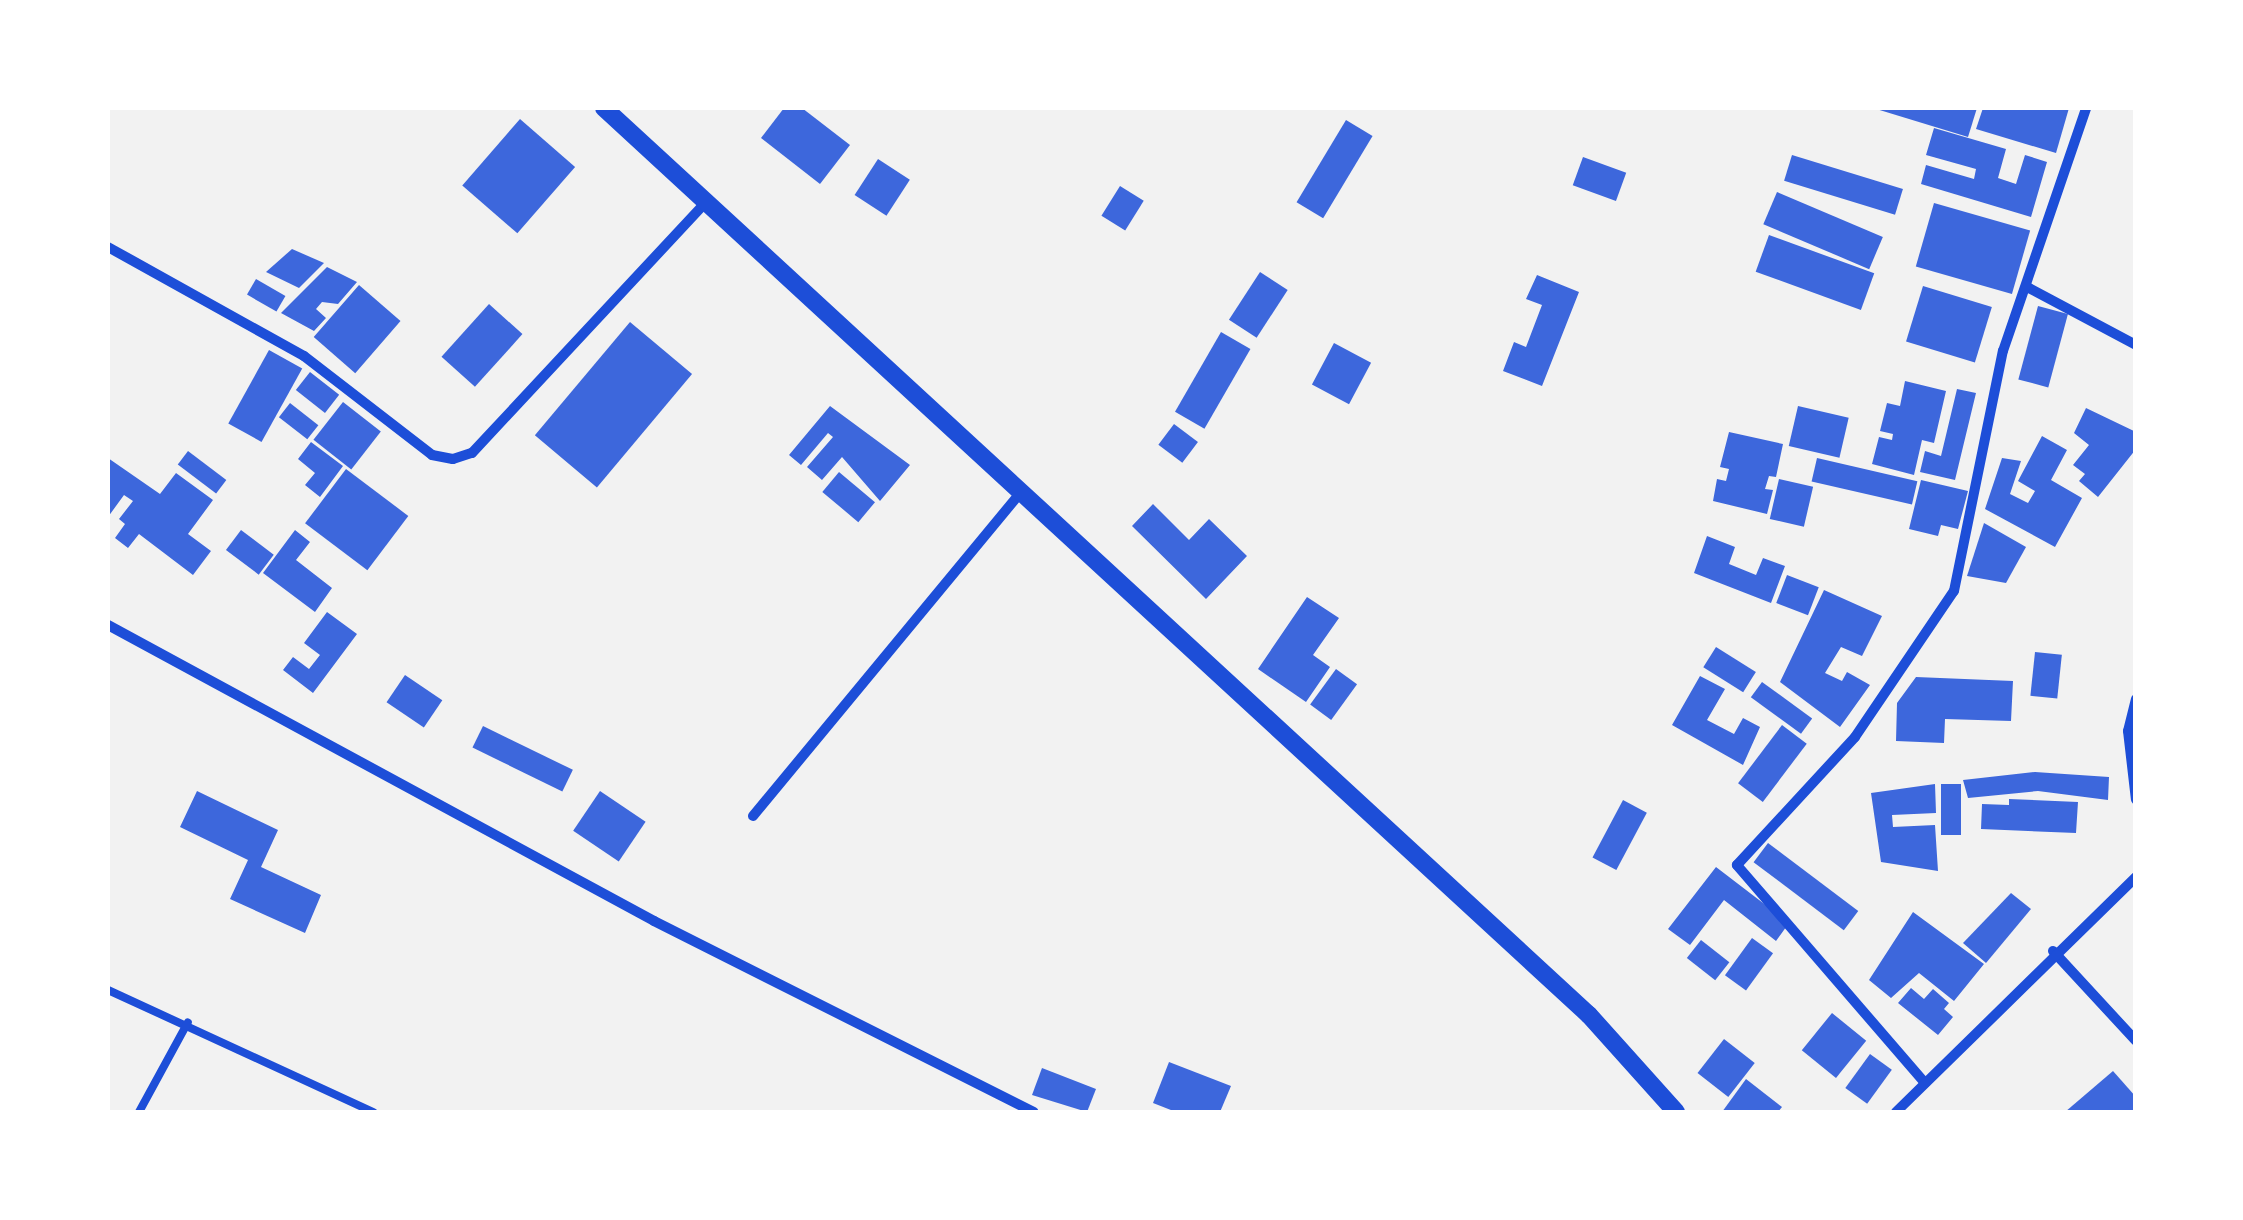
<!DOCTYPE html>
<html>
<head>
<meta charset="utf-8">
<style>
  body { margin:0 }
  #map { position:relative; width:2243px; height:1220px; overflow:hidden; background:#f2f2f2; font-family:"Exo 2",sans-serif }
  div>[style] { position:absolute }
  .building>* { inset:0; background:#3d67dc; transform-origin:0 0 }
  .service>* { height:8px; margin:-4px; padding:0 4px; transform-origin:4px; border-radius:4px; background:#1d4ed8 }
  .minor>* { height:10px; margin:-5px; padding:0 5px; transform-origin:5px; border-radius:5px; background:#1d4ed8 }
  .tertiary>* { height:18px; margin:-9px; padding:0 9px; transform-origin:9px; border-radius:9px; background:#1d4ed8 }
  span { translate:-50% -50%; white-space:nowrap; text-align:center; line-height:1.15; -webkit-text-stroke:8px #fff; paint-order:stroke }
  .frame { position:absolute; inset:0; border:110px solid #fff; pointer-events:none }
</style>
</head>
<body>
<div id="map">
  <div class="building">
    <div style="clip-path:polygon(784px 108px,802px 108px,850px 145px,820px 184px,761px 138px)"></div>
    <div style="clip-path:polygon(1873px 108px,1977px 108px,1968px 137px)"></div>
    <div style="clip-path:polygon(1983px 108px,2069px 108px,2056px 153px,1976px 129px)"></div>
    <div style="left:520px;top:119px;width:73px;height:88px;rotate:41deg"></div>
    <div style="left:1346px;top:120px;width:31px;height:96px;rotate:31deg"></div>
    <div style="clip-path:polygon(1934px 128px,2006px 149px,1998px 178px,2016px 184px,2025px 155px,2047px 162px,2031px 217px,1921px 184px,1926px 165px,1974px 179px,1976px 169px,1926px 155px)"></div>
    <div style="left:1792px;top:155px;width:116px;height:27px;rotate:17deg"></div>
    <div style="left:1583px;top:157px;width:46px;height:30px;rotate:20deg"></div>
    <div style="left:878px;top:159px;width:38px;height:43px;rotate:33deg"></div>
    <div style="left:1120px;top:186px;width:28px;height:35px;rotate:32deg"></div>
    <div style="left:1777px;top:192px;width:115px;height:35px;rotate:23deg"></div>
    <div style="left:1934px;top:203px;width:100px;height:66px;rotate:16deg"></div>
    <div style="left:1769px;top:235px;width:112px;height:39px;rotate:20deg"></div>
    <div style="clip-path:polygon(292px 249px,324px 263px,299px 288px,266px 272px)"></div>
    <div style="clip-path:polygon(327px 267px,357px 282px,338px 304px,322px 302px,316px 309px,326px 318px,314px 331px,281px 313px)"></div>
    <div style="left:1260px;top:272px;width:33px;height:57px;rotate:33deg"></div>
    <div style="clip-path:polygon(1537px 275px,1579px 292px,1542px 386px,1503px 371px,1514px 342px,1526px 347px,1542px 305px,1526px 299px)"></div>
    <div style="left:256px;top:279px;width:34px;height:18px;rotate:30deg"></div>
    <div style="left:359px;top:285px;width:55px;height:69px;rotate:41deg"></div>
    <div style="left:1923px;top:286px;width:72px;height:58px;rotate:17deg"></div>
    <div style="left:489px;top:304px;width:45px;height:71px;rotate:42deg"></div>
    <div style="left:2038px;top:306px;width:31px;height:76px;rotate:15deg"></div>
    <div style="left:630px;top:322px;width:81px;height:148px;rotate:40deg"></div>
    <div style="left:1221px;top:332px;width:34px;height:92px;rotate:30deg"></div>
    <div style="left:1334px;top:343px;width:42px;height:47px;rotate:28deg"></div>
    <div style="left:269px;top:350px;width:38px;height:84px;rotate:29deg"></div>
    <div style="left:310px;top:372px;width:37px;height:23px;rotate:38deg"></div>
    <div style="clip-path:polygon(1905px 381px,1946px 391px,1934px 443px,1922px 440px,1914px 475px,1872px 464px,1879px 437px,1892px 440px,1893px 434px,1880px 431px,1887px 403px,1900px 406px)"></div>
    <div style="clip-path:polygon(1957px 389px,1976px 393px,1955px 480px,1920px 472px,1925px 451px,1941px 456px)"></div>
    <div style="left:343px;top:402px;width:48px;height:48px;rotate:38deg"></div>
    <div style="left:290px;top:403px;width:36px;height:18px;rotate:38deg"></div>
    <div style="clip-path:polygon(830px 406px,910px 465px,880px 501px,842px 457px,822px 480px,807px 467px,833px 437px,828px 433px,801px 465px,789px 455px)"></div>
    <div style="left:1798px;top:406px;width:52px;height:41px;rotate:13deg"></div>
    <div style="clip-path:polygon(2086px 408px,2136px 432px,2136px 449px,2098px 497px,2079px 481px,2085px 474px,2073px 465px,2089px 445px,2074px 433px)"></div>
    <div style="left:1174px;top:424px;width:30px;height:26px;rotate:37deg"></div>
    <div style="clip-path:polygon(1729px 432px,1783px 444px,1776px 477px,1769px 476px,1765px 489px,1773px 490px,1767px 514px,1713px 501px,1717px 479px,1726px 481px,1729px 469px,1720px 467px)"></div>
    <div style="clip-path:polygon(2042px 436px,2067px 450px,2051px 480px,2082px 498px,2055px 547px,1985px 509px,2002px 458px,2021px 461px,2010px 494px,2028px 503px,2035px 491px,2018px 481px)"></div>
    <div style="clip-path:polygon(311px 442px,343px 466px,320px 497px,305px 485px,315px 473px,298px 459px)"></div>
    <div style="left:188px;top:451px;width:48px;height:17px;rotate:37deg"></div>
    <div style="clip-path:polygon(108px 458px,160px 494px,176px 473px,213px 500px,188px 534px,211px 551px,193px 575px,139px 534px,128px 548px,115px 538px,125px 524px,119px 519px,133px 501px,124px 495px,108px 517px)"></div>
    <div style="left:1817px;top:458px;width:103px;height:24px;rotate:13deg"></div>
    <div style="left:346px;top:469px;width:78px;height:68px;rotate:37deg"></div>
    <div style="left:839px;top:472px;width:47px;height:26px;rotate:40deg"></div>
    <div style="left:1779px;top:479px;width:35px;height:41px;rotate:13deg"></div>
    <div style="clip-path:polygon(1921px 480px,1968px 491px,1958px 529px,1941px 525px,1938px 536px,1909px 529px)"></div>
    <div style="clip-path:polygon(1153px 504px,1189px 540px,1209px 519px,1247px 556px,1206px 599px,1132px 526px)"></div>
    <div style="clip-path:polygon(1984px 523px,2026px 547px,2006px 583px,1967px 576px)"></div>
    <div style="left:241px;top:530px;width:41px;height:25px;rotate:37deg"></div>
    <div style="clip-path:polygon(295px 530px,310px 542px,296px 560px,332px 588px,315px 612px,263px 573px)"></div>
    <div style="clip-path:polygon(1707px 536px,1735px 547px,1729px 564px,1756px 575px,1763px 558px,1785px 566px,1771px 603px,1694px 573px)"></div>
    <div style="left:1787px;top:575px;width:34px;height:30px;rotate:21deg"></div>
    <div style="clip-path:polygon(1824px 590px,1882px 616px,1862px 656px,1841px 647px,1825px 673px,1842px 681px,1847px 672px,1870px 685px,1840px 727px,1780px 682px)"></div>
    <div style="clip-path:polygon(1307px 597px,1339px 618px,1313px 655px,1330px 667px,1306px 702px,1258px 669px)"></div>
    <div style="clip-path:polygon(327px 612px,357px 634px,313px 693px,283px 670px,293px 657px,309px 669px,320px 655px,304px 643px)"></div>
    <div style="left:1716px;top:647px;width:47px;height:24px;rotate:32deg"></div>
    <div style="left:2035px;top:652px;width:27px;height:44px;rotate:6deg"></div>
    <div style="left:1336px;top:669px;width:26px;height:44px;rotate:36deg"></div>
    <div style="left:405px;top:675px;width:45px;height:33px;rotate:34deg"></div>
    <div style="clip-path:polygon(1700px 676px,1725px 689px,1707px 720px,1734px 734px,1743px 718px,1760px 727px,1743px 765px,1672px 725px)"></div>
    <div style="clip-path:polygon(1916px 677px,2013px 681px,2011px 721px,1945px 719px,1944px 743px,1896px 741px,1897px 703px)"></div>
    <div style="left:1762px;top:682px;width:62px;height:19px;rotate:36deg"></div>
    <div style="left:1782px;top:725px;width:31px;height:73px;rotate:37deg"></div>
    <div style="left:483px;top:726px;width:100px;height:24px;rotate:26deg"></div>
    <div style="clip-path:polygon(2035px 772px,2109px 777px,2108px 800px,2038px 791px,1968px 798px,1963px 780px)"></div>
    <div style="clip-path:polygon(1935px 784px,1936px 813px,1892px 815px,1893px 827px,1935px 825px,1938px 871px,1881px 862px,1871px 793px)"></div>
    <div style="left:1941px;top:784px;width:20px;height:51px"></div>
    <div style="clip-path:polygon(197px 791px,278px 830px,261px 867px,321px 895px,305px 933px,230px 899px,248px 860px,180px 827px)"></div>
    <div style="left:600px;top:791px;width:55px;height:48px;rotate:34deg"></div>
    <div style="clip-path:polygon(2009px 799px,2078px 802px,2076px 833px,1981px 829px,1982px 804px,2009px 805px)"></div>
    <div style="left:1623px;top:800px;width:27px;height:65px;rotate:28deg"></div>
    <div style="left:1768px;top:843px;width:113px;height:24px;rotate:37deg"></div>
    <div style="clip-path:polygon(1716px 867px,1789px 923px,1776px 941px,1724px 900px,1690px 945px,1668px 929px)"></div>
    <div style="clip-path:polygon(2011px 893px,2031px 909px,1986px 963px,1963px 943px)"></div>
    <div style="clip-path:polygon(1913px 912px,1984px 964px,1954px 1001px,1919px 973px,1891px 998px,1869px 980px)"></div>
    <div style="left:1752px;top:938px;width:26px;height:46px;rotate:36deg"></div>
    <div style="left:1701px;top:940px;width:36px;height:23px;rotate:38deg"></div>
    <div style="clip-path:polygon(1911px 988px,1924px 999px,1933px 989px,1949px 1003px,1944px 1009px,1953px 1017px,1938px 1035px,1898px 1003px)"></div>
    <div style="left:1832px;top:1013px;width:44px;height:48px;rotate:39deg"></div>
    <div style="left:1724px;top:1039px;width:39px;height:43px;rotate:38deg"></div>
    <div style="left:1870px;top:1054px;width:27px;height:42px;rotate:36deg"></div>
    <div style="clip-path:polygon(1169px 1062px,1231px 1086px,1220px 1112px,1176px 1112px,1153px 1103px)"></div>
    <div style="clip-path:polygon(1042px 1068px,1096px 1089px,1087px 1112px,1032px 1095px)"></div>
    <div style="clip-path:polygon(2113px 1071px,2136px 1097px,2136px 1112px,2065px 1112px)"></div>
    <div style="clip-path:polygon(1746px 1079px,1782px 1107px,1778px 1112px,1722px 1112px)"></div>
  </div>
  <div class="service">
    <div style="left:108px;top:990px;width:292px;rotate:24.7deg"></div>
    <div style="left:139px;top:1112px;width:102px;rotate:-61.4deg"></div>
  </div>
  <div class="minor">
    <div style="left:108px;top:247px;width:224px;rotate:29.1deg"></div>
    <div style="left:304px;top:356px;width:162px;rotate:37.7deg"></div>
    <div style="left:432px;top:455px;width:21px;rotate:11deg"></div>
    <div style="left:453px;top:459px;width:20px;rotate:-18deg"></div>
    <div style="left:472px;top:453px;width:343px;rotate:-47deg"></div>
    <div style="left:2029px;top:288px;width:121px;rotate:28deg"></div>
    <div style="left:108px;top:625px;width:621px;rotate:28.46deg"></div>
    <div style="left:654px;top:921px;width:425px;rotate:26.7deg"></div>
    <div style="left:2136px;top:699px;width:33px;rotate:104deg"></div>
    <div style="left:2128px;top:731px;width:69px;rotate:83.4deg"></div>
    <div style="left:753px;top:816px;width:419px;rotate:-50.4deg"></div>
    <div style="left:2053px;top:951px;width:122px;rotate:47.3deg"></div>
    <div style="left:1925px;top:1083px;width:288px;rotate:-130.8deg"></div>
    <div style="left:1737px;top:865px;width:174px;rotate:-47.3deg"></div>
    <div style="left:1855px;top:737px;width:176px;rotate:-55.9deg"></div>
    <div style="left:1954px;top:591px;width:245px;rotate:-78.5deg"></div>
    <div style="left:2003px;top:351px;width:257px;rotate:-71.1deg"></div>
    <div style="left:1896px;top:1112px;width:336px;rotate:-44.4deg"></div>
  </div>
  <div class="tertiary">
    <div style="left:604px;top:108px;width:1339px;rotate:42.64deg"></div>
    <div style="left:1589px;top:1015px;width:130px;rotate:48.1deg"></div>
  </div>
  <div class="frame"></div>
</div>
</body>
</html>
